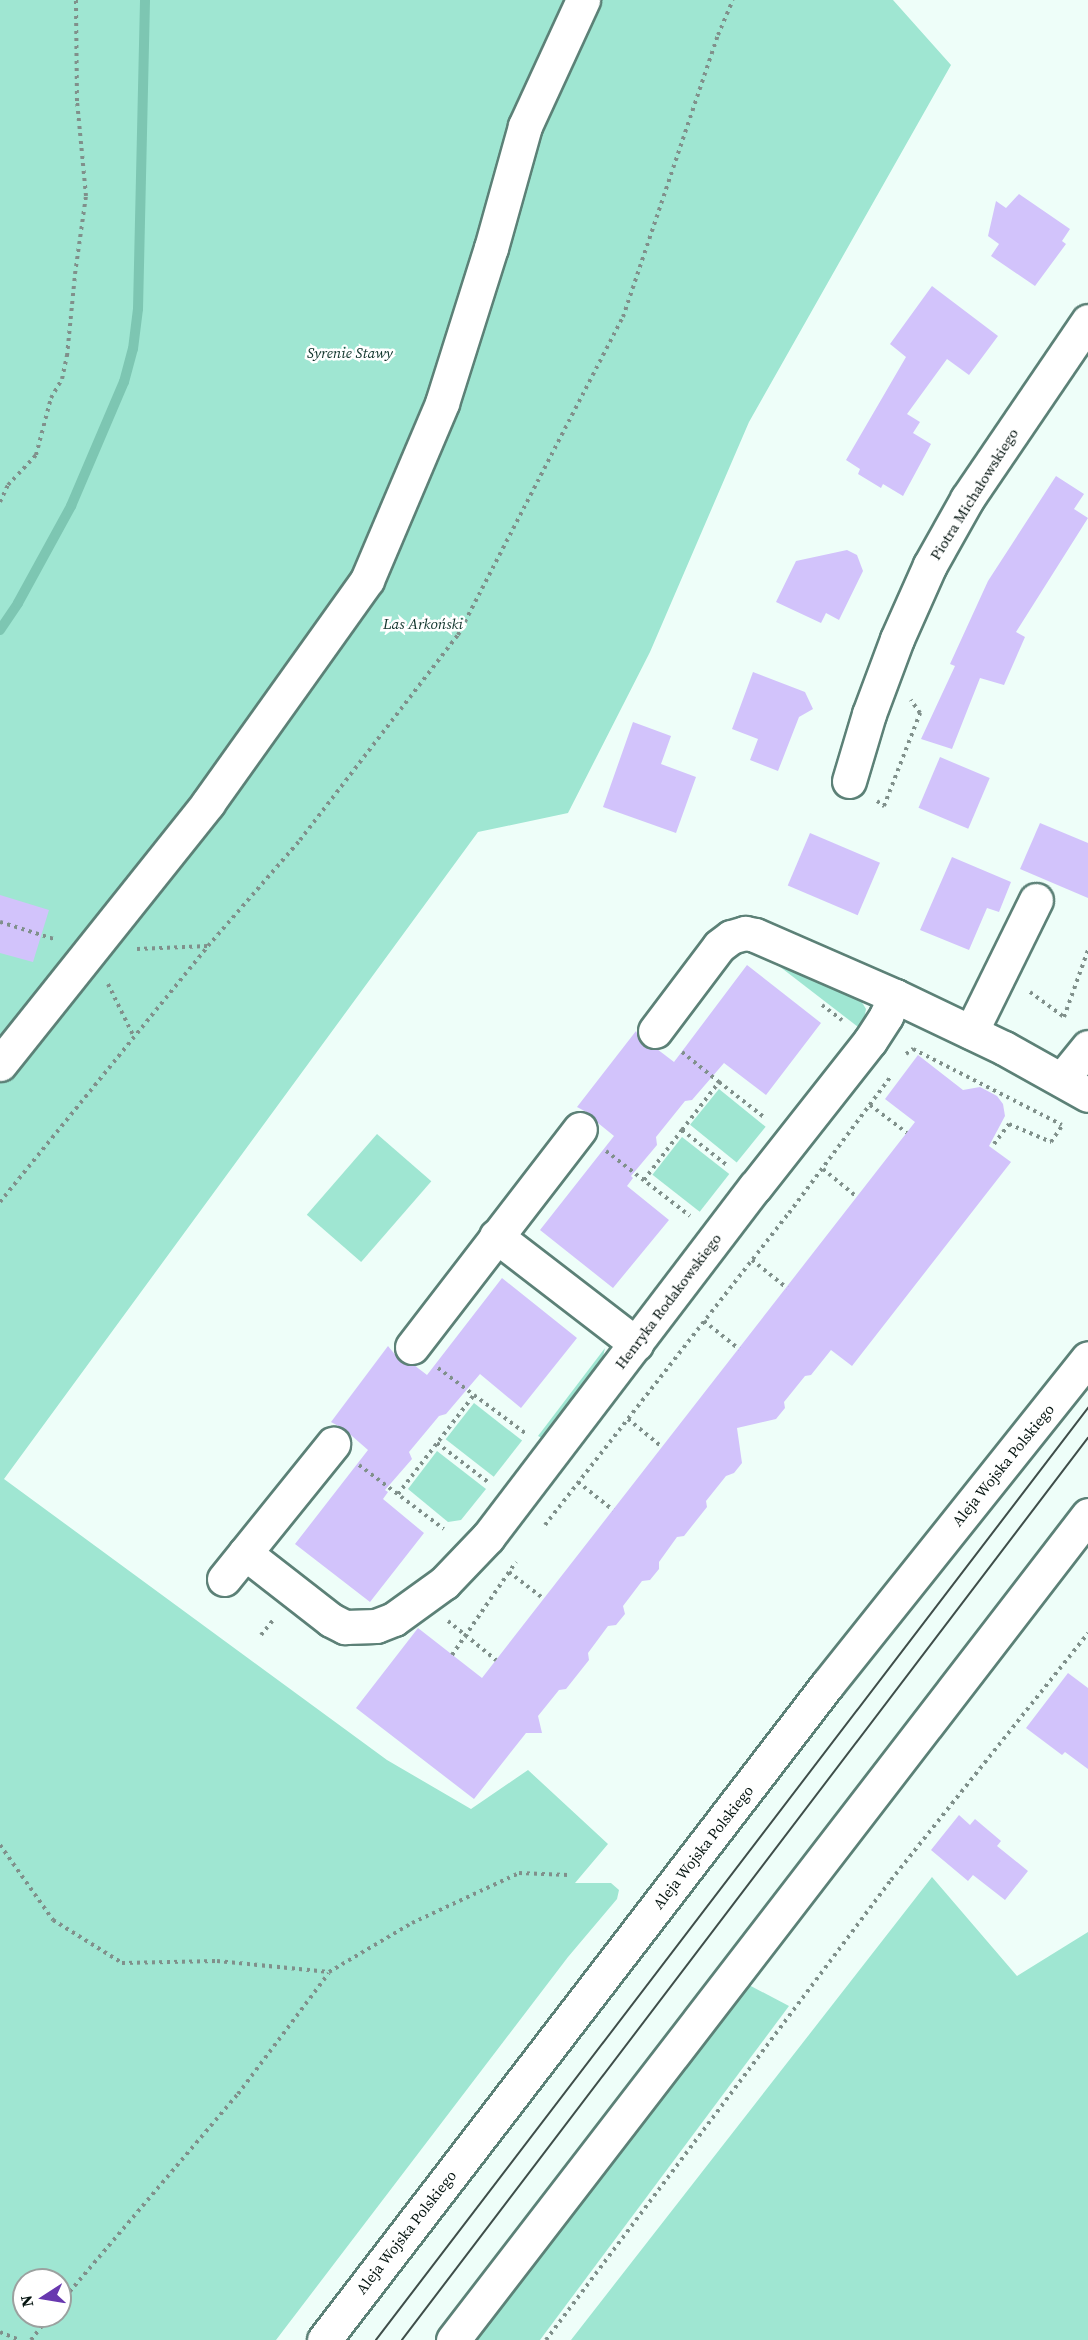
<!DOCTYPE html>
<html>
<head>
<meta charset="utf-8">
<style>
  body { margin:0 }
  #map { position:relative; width:1088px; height:2340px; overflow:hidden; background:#eefef9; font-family:"Source Serif 4",serif }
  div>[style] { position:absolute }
  .green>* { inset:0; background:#9fe6d2; transform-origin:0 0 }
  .stream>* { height:10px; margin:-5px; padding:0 5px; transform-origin:5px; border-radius:5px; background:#7dc6b2 }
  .building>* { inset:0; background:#d2c3fb; transform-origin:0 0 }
  .path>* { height:4px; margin-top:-2px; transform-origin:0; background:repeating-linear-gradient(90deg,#80908b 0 3px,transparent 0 7.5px) }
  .roads { filter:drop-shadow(2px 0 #5c8177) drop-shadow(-2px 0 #5c8177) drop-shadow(0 2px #5c8177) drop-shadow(0 -2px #5c8177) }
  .street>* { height:33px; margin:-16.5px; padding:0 16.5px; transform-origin:16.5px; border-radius:16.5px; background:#fff }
  .secondary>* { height:33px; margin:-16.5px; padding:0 16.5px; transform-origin:16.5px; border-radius:16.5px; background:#fff }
  .tram>* { height:1.5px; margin:-0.75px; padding:0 0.75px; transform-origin:0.75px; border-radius:0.75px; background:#3f4e4a }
  span { translate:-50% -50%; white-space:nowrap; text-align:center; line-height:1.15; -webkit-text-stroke:5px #fff; paint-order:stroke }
  .park-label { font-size:15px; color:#0f332a; font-style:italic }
  .street-label { font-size:15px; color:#051410 }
  .north { position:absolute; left:12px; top:2268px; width:60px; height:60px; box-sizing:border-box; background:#fff; border:2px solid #9ba19f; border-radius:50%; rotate:258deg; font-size:16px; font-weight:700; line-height:24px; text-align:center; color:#051410 }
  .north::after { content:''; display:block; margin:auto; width:21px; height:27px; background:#6838af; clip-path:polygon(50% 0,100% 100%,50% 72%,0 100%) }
</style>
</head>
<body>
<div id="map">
  <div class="green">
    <div style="clip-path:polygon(evenodd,0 0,893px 0,951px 65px,749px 422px,650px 652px,568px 813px,478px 832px,4px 1479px,387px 1760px,471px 1809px,528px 1770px,608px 1844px,575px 1883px,611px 1883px,619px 1890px,617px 1899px,568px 1957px,276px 2340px,0 2340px,0 0,24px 2280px,60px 2280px,60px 2316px,24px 2316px,24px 2280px)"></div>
    <div style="clip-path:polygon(766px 956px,857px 994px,866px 1009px,862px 1030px)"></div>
    <div style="left:719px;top:1089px;width:60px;height:46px;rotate:39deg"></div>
    <div style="left:377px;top:1134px;width:72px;height:107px;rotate:41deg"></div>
    <div style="left:682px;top:1137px;width:60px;height:48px;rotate:38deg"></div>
    <div style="clip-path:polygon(605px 1348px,602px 1361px,544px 1439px,538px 1436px)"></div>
    <div style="left:474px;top:1403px;width:61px;height:46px;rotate:38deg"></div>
    <div style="clip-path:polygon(437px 1451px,486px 1489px,461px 1520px,448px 1522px,408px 1489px)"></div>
    <div style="clip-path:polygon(932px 1877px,1017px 1976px,1088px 1932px,1088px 2340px,571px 2340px)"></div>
    <div style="clip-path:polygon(747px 1984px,789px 2006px,540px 2340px,475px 2340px)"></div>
  </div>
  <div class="stream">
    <div style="left:0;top:630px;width:32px;rotate:-56deg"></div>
    <div style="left:18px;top:603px;width:111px;rotate:-61.3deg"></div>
    <div style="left:71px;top:506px;width:135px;rotate:-66.9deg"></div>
    <div style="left:124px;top:382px;width:34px;rotate:-75deg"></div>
    <div style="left:133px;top:349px;width:40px;rotate:-82.9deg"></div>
    <div style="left:138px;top:309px;width:309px;rotate:-88.7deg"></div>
  </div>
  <div class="building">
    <div style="clip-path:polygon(1019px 194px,1070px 229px,1062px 241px,1066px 244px,1035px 286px,991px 256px,999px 244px,988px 236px,996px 201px,1006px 208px)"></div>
    <div style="clip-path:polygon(932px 286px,998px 336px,969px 375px,947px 359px,907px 414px,920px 422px,913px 433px,931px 444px,903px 496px,883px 484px,881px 488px,858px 474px,860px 469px,846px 460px,906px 357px,890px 344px)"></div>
    <div style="clip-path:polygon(1056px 476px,1084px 494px,1074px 509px,1088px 518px,1016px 632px,1025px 637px,1004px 685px,980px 678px,952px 749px,921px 739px,955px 666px,950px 664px,988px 581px)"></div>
    <div style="clip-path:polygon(847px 550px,857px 555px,863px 571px,839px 620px,826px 613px,821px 623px,776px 602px,796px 561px)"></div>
    <div style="clip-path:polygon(753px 672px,805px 692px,813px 709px,799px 717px,778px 771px,750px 760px,758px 739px,732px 729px)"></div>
    <div style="clip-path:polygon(633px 722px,671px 736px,661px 764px,696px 777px,676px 833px,603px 807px)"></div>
    <div style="left:940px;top:757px;width:54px;height:55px;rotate:23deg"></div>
    <div style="clip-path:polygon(1040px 823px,1088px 843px,1088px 898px,1020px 869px)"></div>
    <div style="left:810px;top:833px;width:76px;height:57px;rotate:23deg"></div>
    <div style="clip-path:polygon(952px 857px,1011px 882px,999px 912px,987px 908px,969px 950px,920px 930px)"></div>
    <div style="clip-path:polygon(0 895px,49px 910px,33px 962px,0 953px)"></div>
    <div style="clip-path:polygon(747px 965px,821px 1023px,766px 1095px,724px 1063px,692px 1100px,685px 1101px,656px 1137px,657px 1145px,631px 1176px,633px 1178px,627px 1186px,669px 1220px,613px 1288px,540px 1230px,614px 1136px,598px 1123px,592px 1115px,577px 1107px,636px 1031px,643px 1046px,657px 1049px,674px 1062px)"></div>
    <div style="clip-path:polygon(918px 1055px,963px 1090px,980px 1087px,997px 1096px,1003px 1104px,1005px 1116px,989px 1146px,1011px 1162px,852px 1366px,831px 1350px,811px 1375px,805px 1376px,784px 1402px,785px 1408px,776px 1419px,737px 1428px,742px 1463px,734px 1473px,726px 1476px,706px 1501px,707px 1507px,684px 1536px,677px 1537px,659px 1562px,659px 1569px,650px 1580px,642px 1581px,623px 1606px,625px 1614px,616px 1625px,608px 1626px,588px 1653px,589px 1660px,566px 1689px,559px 1690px,538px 1716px,542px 1733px,526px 1733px,474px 1799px,356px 1708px,418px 1628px,482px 1678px,915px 1122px,885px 1099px)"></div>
    <div style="clip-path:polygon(502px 1278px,577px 1338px,521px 1408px,480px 1374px,446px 1414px,439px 1416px,409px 1452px,412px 1459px,385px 1490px,388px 1492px,383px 1499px,424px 1533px,370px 1602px,295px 1544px,368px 1450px,344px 1429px,331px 1422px,388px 1346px,401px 1362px,414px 1365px,427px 1375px)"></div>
    <div style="clip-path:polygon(1068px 1673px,1088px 1688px,1088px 1769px,1065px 1752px,1062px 1755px,1026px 1728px)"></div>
    <div style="clip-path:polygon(959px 1815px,970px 1825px,975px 1819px,1001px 1841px,997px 1846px,1028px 1871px,1005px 1900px,973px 1875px,968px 1881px,931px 1850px)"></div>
  </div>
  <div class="path">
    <div style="left:0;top:502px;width:19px;rotate:-65deg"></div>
    <div style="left:8px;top:485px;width:41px;rotate:-47deg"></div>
    <div style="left:36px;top:455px;width:59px;rotate:-75.3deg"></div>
    <div style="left:51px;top:398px;width:22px;rotate:-60deg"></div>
    <div style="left:62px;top:379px;width:24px;rotate:-78deg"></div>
    <div style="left:67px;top:356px;width:82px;rotate:-84.4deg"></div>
    <div style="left:75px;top:274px;width:79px;rotate:-82deg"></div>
    <div style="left:86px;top:196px;width:95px;rotate:-95.4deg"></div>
    <div style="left:77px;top:101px;width:101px;rotate:-90.6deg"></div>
    <div style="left:877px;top:801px;width:9px;rotate:36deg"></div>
    <div style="left:884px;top:806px;width:100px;rotate:-68.8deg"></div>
    <div style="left:920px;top:713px;width:16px;rotate:-125deg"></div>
    <div style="left:0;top:922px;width:57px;rotate:17.5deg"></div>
    <div style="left:137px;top:949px;width:71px;rotate:-2.4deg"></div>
    <div style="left:108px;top:984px;width:59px;rotate:63.9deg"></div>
    <div style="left:1030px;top:992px;width:42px;rotate:36.3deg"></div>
    <div style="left:1064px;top:1017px;width:71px;rotate:-70.3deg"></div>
    <div style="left:822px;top:1005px;width:25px;rotate:37deg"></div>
    <div style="left:682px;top:1052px;width:48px;rotate:39deg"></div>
    <div style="left:906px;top:1054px;width:9px;rotate:-36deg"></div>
    <div style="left:913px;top:1049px;width:167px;rotate:27deg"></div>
    <div style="left:870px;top:1105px;width:46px;rotate:37.1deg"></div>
    <div style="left:682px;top:1130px;width:61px;rotate:-52.4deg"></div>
    <div style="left:719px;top:1082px;width:58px;rotate:38deg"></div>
    <div style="left:994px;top:1144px;width:25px;rotate:-53deg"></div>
    <div style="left:1009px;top:1124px;width:46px;rotate:23.2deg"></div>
    <div style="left:1051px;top:1142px;width:22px;rotate:-56deg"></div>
    <div style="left:606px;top:1151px;width:106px;rotate:37.7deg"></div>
    <div style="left:823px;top:1169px;width:44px;rotate:39.5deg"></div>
    <div style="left:644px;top:1180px;width:63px;rotate:-52.8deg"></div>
    <div style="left:682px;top:1130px;width:58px;rotate:38deg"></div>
    <div style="left:0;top:1202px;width:330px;rotate:-50.9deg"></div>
    <div style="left:208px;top:946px;width:140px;rotate:-49deg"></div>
    <div style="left:300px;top:840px;width:259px;rotate:-52.4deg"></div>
    <div style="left:458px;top:635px;width:358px;rotate:-62.6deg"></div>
    <div style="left:623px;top:317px;width:298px;rotate:-71.4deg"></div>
    <div style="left:718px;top:35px;width:38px;rotate:-67deg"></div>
    <div style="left:752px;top:1260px;width:45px;rotate:38.7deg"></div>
    <div style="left:704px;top:1321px;width:45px;rotate:38.7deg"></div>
    <div style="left:438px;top:1368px;width:45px;rotate:36.9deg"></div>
    <div style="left:628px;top:1419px;width:44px;rotate:39.5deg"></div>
    <div style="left:437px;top:1443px;width:64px;rotate:37.4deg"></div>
    <div style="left:359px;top:1465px;width:106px;rotate:37deg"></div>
    <div style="left:578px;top:1482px;width:45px;rotate:38.7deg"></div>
    <div style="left:398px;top:1494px;width:125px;rotate:-52.5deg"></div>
    <div style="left:474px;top:1395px;width:64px;rotate:36.7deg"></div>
    <div style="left:545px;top:1525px;width:396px;rotate:-52deg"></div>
    <div style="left:789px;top:1213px;width:172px;rotate:-53.3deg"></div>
    <div style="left:509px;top:1572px;width:44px;rotate:37.6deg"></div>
    <div style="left:448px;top:1621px;width:62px;rotate:39.1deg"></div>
    <div style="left:261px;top:1635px;width:21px;rotate:-51deg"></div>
    <div style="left:452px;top:1655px;width:113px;rotate:-55.5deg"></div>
    <div style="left:0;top:1845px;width:92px;rotate:54.8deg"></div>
    <div style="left:53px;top:1920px;width:81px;rotate:31.9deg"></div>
    <div style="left:122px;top:1963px;width:95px;rotate:-1.2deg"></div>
    <div style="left:217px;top:1961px;width:113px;rotate:5.6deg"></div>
    <div style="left:329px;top:1972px;width:96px;rotate:-30.6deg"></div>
    <div style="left:412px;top:1923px;width:118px;rotate:-25deg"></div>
    <div style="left:519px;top:1873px;width:49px;rotate:2.3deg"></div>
    <div style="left:60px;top:2303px;width:275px;rotate:-49.6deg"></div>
    <div style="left:238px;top:2094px;width:151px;rotate:-53.1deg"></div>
    <div style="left:0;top:2332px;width:22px;rotate:22deg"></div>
    <div style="left:31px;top:2340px;width:31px;rotate:-52deg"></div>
    <div style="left:546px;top:2340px;width:575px;rotate:-53.13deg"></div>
    <div style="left:891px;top:1880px;width:316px;rotate:-51.4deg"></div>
  </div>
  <div class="roads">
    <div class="street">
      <div style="left:849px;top:781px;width:70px;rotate:-73.4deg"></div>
      <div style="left:869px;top:714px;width:80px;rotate:-69.5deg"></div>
      <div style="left:897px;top:639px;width:81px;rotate:-66deg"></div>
      <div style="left:930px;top:565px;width:76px;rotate:-60.7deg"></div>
      <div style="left:967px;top:499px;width:215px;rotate:-55.8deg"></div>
      <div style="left:655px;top:1031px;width:106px;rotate:-53deg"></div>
      <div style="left:719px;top:946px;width:15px;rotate:-37deg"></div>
      <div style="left:731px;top:937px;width:15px;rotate:-16deg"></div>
      <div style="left:745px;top:933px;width:10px;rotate:11deg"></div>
      <div style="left:755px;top:935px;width:153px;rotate:23.5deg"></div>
      <div style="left:971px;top:1032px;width:147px;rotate:-63.8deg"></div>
      <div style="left:0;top:1064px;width:334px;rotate:-51.4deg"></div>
      <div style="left:208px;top:803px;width:274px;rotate:-54.5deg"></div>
      <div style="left:367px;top:580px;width:192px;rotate:-67deg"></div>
      <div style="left:442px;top:403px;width:163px;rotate:-72.5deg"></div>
      <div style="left:491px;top:248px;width:127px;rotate:-74.4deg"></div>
      <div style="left:525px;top:126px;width:139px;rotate:-65.3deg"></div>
      <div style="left:1062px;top:1079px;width:41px;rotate:-50.9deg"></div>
      <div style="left:496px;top:1236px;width:177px;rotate:37.6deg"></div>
      <div style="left:412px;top:1347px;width:275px;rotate:-52.4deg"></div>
      <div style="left:245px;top:1553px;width:109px;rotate:37.9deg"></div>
      <div style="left:331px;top:1620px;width:16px;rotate:27deg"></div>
      <div style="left:345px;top:1627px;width:31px;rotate:-2deg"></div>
      <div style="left:376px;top:1626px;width:19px;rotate:-21deg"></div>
      <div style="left:394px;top:1619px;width:62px;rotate:-35.8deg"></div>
      <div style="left:444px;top:1583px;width:64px;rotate:-46.3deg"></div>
      <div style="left:488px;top:1537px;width:440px;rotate:-52.7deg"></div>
      <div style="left:755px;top:1187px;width:186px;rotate:-51.8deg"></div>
      <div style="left:870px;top:1041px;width:30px;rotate:-57deg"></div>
      <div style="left:886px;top:1016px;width:22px;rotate:-66deg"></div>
      <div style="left:895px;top:996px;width:121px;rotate:25.5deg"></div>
      <div style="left:1004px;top:1048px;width:96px;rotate:29.2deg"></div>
      <div style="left:224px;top:1579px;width:174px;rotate:-51.1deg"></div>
    </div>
    <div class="secondary">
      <div style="left:324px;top:2340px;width:826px;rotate:-52.48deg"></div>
      <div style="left:827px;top:1685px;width:418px;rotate:-51.4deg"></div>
      <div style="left:453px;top:2340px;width:1041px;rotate:-52.41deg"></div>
    </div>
  </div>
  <div class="tram">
    <div style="left:376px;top:2340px;width:1173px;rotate:-52.62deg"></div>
    <div style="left:402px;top:2340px;width:1133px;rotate:-52.75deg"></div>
  </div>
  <div class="park-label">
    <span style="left:350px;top:353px">Syrenie Stawy</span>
    <span style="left:423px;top:624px">Las Arkoński</span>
  </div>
  <div class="street-label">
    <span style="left:974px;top:494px;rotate:-58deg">Piotra Michałowskiego</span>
    <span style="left:668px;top:1301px;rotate:-53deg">Henryka Rodakowskiego</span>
    <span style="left:1003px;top:1465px;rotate:-51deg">Aleja Wojska Polskiego</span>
    <span style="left:703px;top:1847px;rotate:-52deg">Aleja Wojska Polskiego</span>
    <span style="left:406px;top:2232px;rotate:-52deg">Aleja Wojska Polskiego</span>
  </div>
  <div class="north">N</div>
</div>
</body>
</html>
